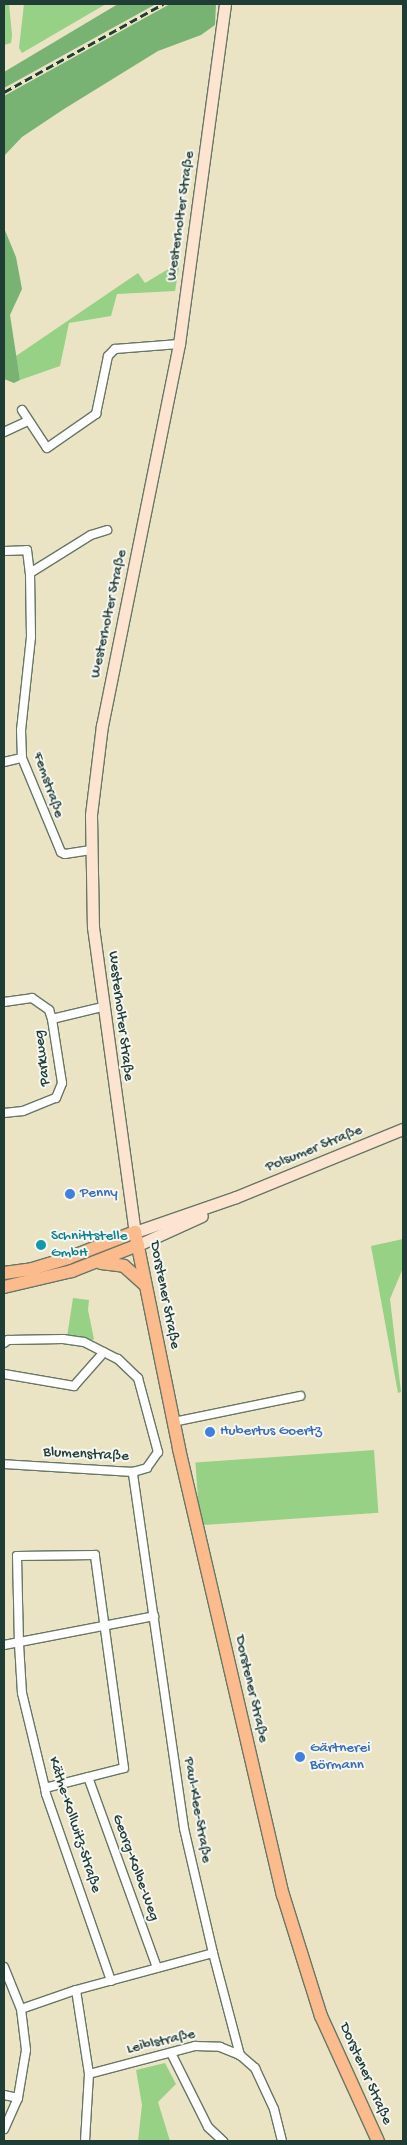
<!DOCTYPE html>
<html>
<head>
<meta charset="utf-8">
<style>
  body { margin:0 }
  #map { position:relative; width:407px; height:2145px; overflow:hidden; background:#eae4c4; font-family:"Gochi Hand",sans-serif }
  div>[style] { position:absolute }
  .green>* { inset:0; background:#96d186; transform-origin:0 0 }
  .forest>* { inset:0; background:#78b373 }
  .roads { filter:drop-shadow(1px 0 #676) drop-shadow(-1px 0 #676) drop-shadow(0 1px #676) drop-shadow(0 -1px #676) }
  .street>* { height:8px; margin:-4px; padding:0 4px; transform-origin:4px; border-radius:4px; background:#fff }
  .secondary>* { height:11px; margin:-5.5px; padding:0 5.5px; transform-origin:5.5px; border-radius:5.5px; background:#fde4d1 }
  .primary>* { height:12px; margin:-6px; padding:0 6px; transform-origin:6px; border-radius:6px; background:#fbbb8d }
  .rail>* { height:2.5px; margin-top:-1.25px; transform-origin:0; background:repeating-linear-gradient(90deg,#1f3d34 0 8px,transparent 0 12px) }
  .dots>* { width:14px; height:14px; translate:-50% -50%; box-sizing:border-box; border:2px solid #f6f6f2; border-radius:50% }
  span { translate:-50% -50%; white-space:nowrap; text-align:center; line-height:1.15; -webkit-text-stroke:4px #f6f6f2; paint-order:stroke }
  .street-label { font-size:15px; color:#1f3d34 }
  .shop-label { font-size:15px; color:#366cbe }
  .left { translate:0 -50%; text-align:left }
  .culture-label { font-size:15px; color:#0d838f }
  .frame { position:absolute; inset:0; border:5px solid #1f3d34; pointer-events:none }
</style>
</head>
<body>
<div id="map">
  <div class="green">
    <div style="clip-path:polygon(4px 4px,9px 4px,12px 35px,11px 43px,4px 45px)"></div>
    <div style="clip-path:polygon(24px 4px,106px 4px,22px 53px,19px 48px)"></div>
    <div style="clip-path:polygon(180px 262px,175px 291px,117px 294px,111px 316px,69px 323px,60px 366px,20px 380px,16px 356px,138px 273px,145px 283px)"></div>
    <div style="clip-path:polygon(403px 1239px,403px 1268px,390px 1299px,401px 1392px,398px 1393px,371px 1246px)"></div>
    <div style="clip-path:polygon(73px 1298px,89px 1300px,88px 1310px,94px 1339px,91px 1341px,67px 1337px)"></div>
    <div style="left:374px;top:1450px;width:63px;height:179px;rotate:86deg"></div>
    <div style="clip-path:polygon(165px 2063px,176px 2084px,158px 2102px,170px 2141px,138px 2141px,142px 2105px,136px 2070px)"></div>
  </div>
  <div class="forest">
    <div style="clip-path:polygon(118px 4px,156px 4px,4px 88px,4px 72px)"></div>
    <div style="clip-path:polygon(170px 4px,216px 4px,215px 25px,201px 35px,158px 51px,64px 109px,22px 137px,4px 156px,4px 96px)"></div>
    <div style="clip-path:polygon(4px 228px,16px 257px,22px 289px,10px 315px,20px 380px,14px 383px,4px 379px)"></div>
  </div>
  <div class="roads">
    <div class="street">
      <div style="left:22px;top:410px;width:45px;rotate:56.7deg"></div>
      <div style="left:47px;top:448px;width:60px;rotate:-34.8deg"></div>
      <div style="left:96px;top:414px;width:59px;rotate:-78.3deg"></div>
      <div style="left:108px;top:356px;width:10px;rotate:-45deg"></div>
      <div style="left:115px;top:349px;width:64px;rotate:-4.5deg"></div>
      <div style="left:4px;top:432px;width:26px;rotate:-25deg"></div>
      <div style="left:4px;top:551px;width:23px;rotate:-2deg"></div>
      <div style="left:27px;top:550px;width:23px;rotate:83deg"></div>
      <div style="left:30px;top:573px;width:64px;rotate:89.1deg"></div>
      <div style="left:31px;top:637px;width:94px;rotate:96.1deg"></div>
      <div style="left:21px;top:730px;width:28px;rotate:88deg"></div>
      <div style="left:22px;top:758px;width:102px;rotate:67.5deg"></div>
      <div style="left:61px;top:852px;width:4px;rotate:27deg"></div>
      <div style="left:65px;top:854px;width:26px;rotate:-9deg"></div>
      <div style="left:30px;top:573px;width:72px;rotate:-31.9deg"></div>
      <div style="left:91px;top:535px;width:17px;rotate:-17deg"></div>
      <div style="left:4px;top:762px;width:18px;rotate:-13deg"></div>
      <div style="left:4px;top:1002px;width:28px;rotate:-8deg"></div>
      <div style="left:32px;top:998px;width:21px;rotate:35deg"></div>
      <div style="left:49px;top:1010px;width:9px;rotate:72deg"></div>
      <div style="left:4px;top:1113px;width:19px;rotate:-6deg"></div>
      <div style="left:23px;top:1111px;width:35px;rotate:-22deg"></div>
      <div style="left:56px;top:1098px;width:16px;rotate:-68deg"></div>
      <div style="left:62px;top:1083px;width:65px;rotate:-98.9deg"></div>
      <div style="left:52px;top:1019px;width:51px;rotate:-13.5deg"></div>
      <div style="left:4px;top:1343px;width:5px;rotate:-37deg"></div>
      <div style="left:8px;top:1340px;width:55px;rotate:-1deg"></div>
      <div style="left:63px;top:1339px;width:21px;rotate:8deg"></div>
      <div style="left:84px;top:1342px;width:38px;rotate:27deg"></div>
      <div style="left:118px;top:1359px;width:28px;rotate:44deg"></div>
      <div style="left:138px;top:1378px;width:77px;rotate:74.9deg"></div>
      <div style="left:158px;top:1452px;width:19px;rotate:125deg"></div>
      <div style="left:147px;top:1468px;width:15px;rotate:164deg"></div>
      <div style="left:133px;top:1472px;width:129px;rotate:-176.5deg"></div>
      <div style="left:4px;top:1374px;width:71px;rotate:9.7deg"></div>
      <div style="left:74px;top:1386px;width:45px;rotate:-48.6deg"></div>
      <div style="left:173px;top:1422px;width:130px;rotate:-11.6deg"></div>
      <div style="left:4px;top:1645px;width:153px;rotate:-10.9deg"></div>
      <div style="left:88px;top:1777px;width:203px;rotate:70.1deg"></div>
      <div style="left:45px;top:1788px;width:81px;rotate:-14.2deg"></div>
      <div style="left:124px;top:1768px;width:215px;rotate:-97.8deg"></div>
      <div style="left:95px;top:1555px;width:78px;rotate:179.3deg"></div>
      <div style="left:17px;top:1556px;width:88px;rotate:88.7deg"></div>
      <div style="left:19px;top:1644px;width:49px;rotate:86.5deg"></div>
      <div style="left:22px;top:1693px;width:98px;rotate:76.4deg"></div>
      <div style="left:45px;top:1788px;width:6px;rotate:81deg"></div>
      <div style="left:46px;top:1794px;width:198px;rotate:70.8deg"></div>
      <div style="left:213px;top:1953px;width:106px;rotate:75.2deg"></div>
      <div style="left:4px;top:1967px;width:45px;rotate:68deg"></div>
      <div style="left:21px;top:2009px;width:41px;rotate:83deg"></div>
      <div style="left:26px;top:2050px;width:49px;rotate:99.5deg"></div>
      <div style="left:18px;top:2098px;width:34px;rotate:114deg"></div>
      <div style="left:76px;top:1990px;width:85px;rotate:81.2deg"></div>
      <div style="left:89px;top:2074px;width:67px;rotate:93.4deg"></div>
      <div style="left:21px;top:2009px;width:58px;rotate:-19.1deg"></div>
      <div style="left:76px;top:1990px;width:142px;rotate:-15.1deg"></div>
      <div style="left:213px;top:1953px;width:128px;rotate:-103.1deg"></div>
      <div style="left:184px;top:1828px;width:360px;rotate:-98.2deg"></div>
      <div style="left:171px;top:2053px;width:83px;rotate:63.4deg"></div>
      <div style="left:208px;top:2127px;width:21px;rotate:43deg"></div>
      <div style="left:89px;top:2074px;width:110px;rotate:-14.8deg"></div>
      <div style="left:195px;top:2046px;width:25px;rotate:2deg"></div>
      <div style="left:220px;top:2047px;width:22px;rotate:22deg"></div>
      <div style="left:240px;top:2055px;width:20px;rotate:41deg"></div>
      <div style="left:255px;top:2068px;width:45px;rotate:65.1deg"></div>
      <div style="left:274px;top:2109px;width:33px;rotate:76deg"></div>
      <div style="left:4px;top:2095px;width:14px;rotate:12deg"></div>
    </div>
    <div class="secondary">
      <div style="left:225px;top:4px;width:343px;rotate:97.7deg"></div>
      <div style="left:179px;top:344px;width:389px;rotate:101.4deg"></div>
      <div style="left:102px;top:725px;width:91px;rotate:97deg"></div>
      <div style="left:91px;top:815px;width:112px;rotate:89deg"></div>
      <div style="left:93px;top:927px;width:308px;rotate:82.2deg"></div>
      <div style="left:135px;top:1232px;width:107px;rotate:-19.1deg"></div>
      <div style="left:236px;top:1197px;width:180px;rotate:-22.2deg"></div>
      <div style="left:138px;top:1245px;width:70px;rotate:-24.4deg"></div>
    </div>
    <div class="primary">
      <div style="left:101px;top:1263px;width:23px;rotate:7deg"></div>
      <div style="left:124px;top:1266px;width:27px;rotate:42deg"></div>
      <div style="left:4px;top:1273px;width:28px;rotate:-8deg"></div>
      <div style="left:32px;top:1269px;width:38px;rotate:-17deg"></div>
      <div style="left:68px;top:1258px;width:72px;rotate:-21.2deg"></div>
      <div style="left:135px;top:1232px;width:221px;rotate:78.5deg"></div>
      <div style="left:179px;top:1449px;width:458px;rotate:76.9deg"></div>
      <div style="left:283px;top:1895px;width:127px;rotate:72.6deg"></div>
      <div style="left:321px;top:2016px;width:137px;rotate:65.5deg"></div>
      <div style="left:4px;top:1287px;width:70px;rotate:-13.2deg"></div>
      <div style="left:72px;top:1271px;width:71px;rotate:-21.5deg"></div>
    </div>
  </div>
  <div class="rail">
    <div style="left:4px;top:92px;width:182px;rotate:-29deg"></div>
  </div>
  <div class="dots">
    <div style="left:70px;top:1194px;background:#3f7fe0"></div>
    <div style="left:41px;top:1245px;background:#0f9aa8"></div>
    <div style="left:210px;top:1432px;background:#3f7fe0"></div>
    <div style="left:300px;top:1757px;background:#3f7fe0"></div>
  </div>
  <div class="street-label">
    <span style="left:181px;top:216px;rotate:-82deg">Westerholter Straße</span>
    <span style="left:109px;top:614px;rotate:-78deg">Westerholter Straße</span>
    <span style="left:48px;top:785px;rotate:71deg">Femstraße</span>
    <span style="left:120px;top:1016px;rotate:83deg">Westerholter Straße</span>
    <span style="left:43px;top:1058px;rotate:-97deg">Parkweg</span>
    <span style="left:314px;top:1149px;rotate:-22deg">Polsumer Straße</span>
    <span style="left:164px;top:1295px;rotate:79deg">Dorstener Straße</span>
    <span style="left:86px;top:1455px;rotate:3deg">Blumenstraße</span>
    <span style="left:251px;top:1689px;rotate:77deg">Dorstener Straße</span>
    <span style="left:197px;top:1810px;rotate:80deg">Paul-Klee-Straße</span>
    <span style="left:74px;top:1825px;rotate:72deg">Käthe-Kollwitz-Straße</span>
    <span style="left:135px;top:1868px;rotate:70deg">Georg-Kolbe-Weg</span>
    <span style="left:161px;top:2042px;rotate:-13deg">Leiblstraße</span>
    <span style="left:365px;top:2074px;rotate:66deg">Dorstener Straße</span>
  </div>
  <div class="shop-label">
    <span class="left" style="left:80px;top:1194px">Penny</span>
    <span class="left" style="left:220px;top:1432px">Hubertus Goertz</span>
    <span class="left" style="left:310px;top:1757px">Gärtnerei<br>Börmann</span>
  </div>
  <div class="culture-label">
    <span class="left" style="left:51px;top:1245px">Schnittstelle<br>GmbH</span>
  </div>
  <div class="frame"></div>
</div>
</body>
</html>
